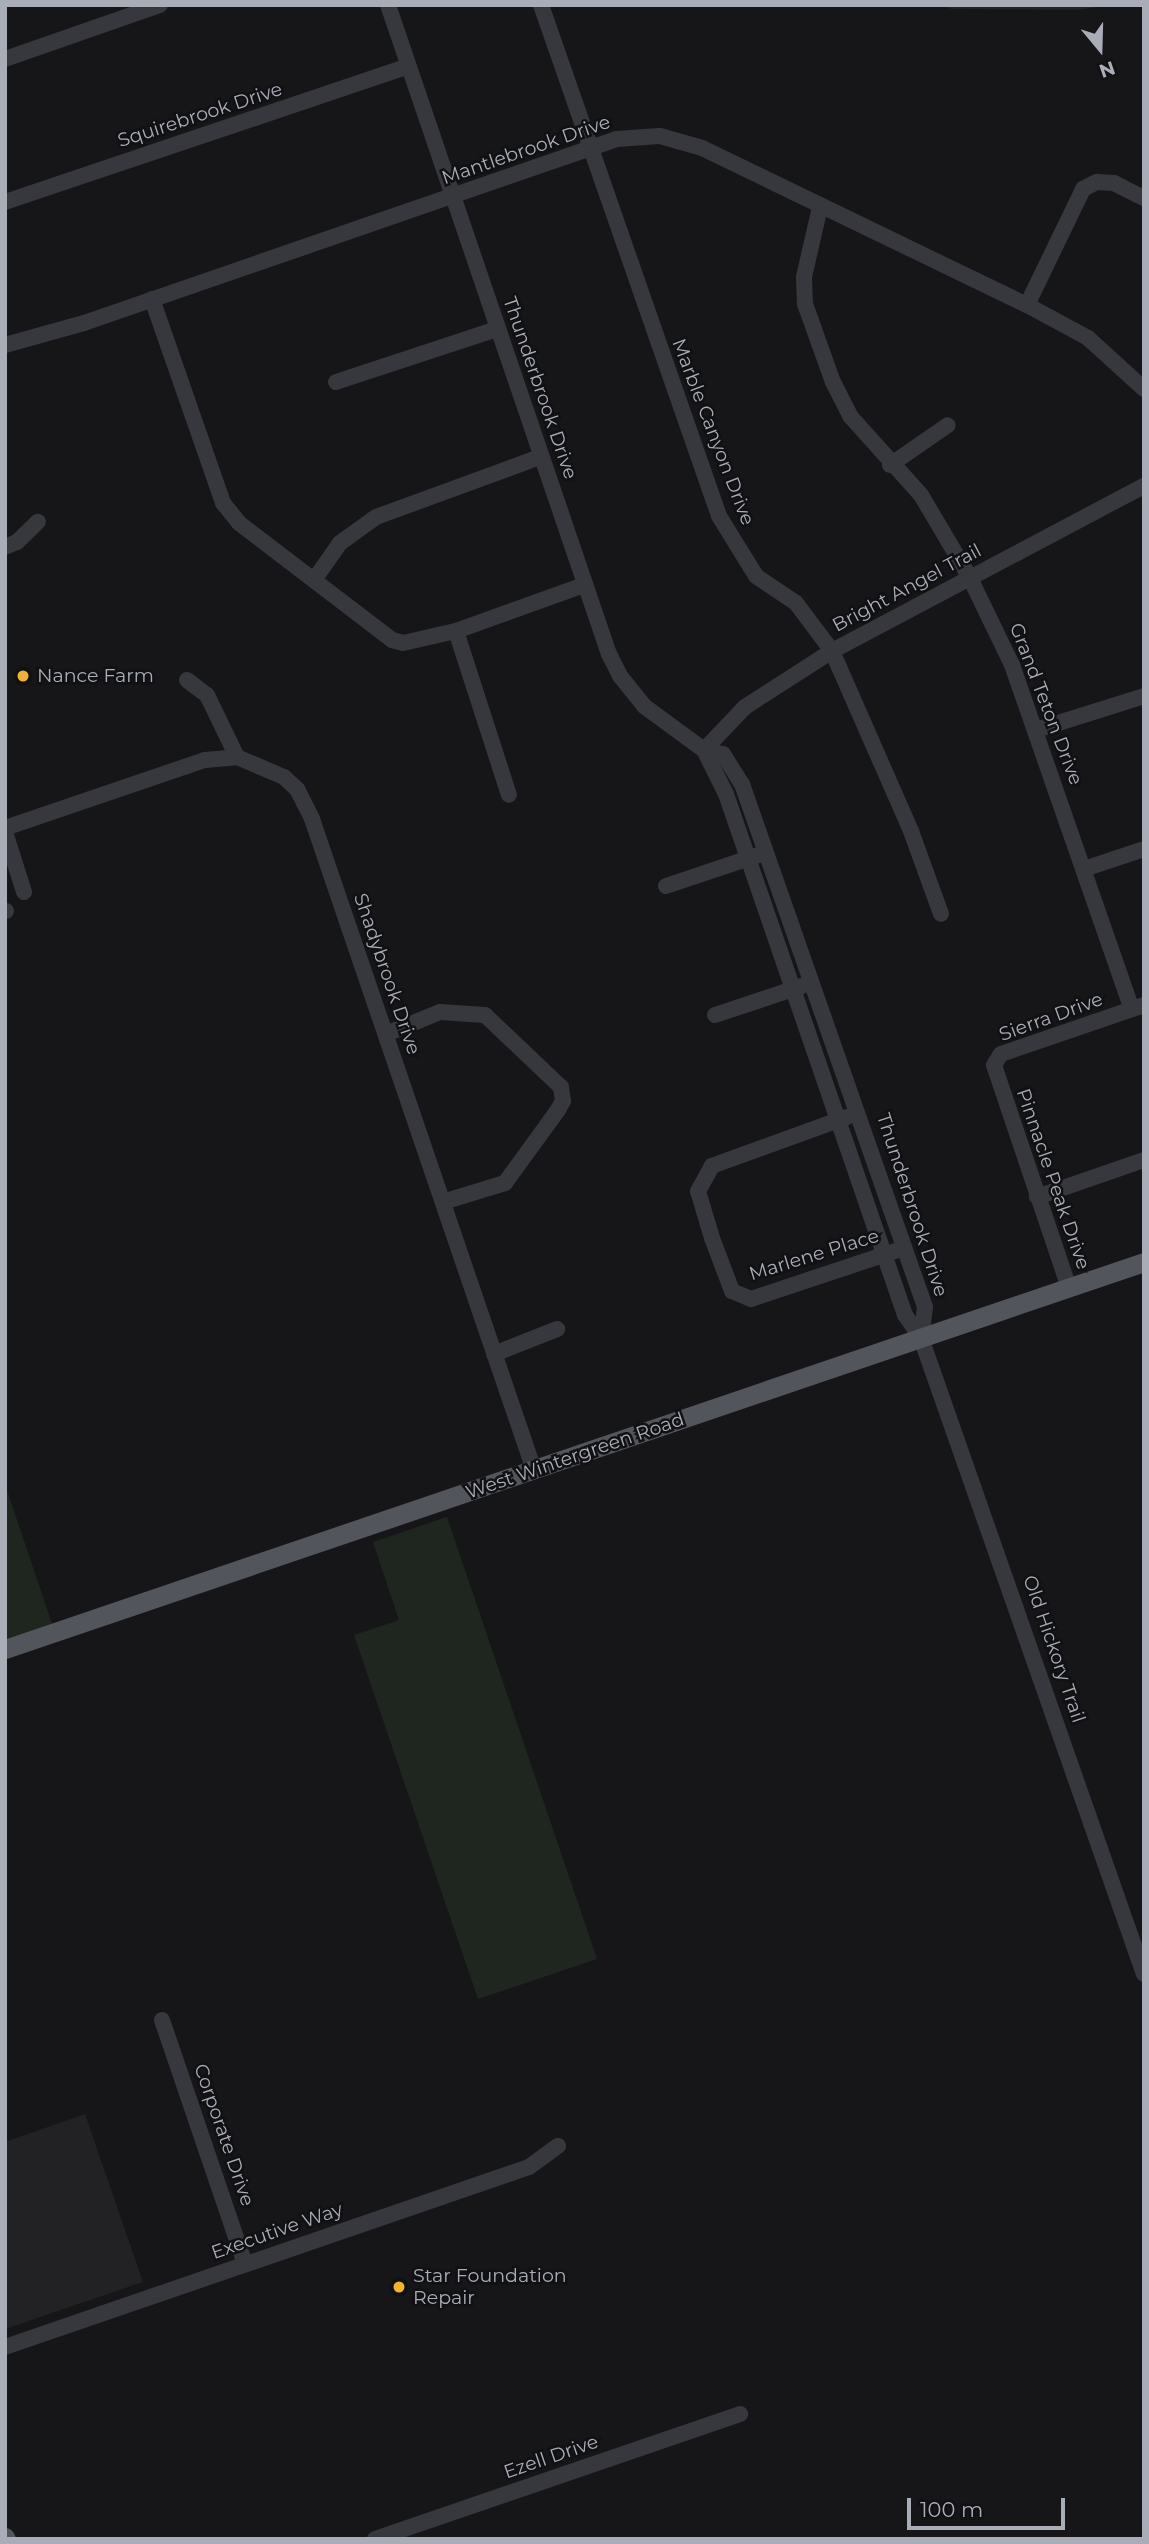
<!DOCTYPE html>
<html>
<head>
<meta charset="utf-8">
<style>
  body { margin:0 }
  #map { position:relative; width:1149px; height:2544px; overflow:hidden; background:#161618; font-family:Montserrat,sans-serif }
  div>[style] { position:absolute }
  .built>* { inset:0; background:#222225 }
  .green>* { inset:0; background:#1e261f }
  .minor>* { height:16px; margin:-8px; padding:0 8px; transform-origin:8px; border-radius:8px; background:#37383d }
  .major>* { height:19px; margin:-9.5px; padding:0 9.5px; transform-origin:9.5px; border-radius:9.5px; background:#53555c }
  .dots>* { width:19px; height:19px; translate:-50% -50%; box-sizing:border-box; border:4px solid #111113; border-radius:50% }
  span { translate:-50% -50%; white-space:nowrap; text-align:center; line-height:1.15; -webkit-text-stroke:5px #111113; paint-order:stroke }
  .street-label { font-size:19px; color:#a8adb8 }
  .poi-label { font-size:19px; color:#a8adb8 }
  .left { translate:0 -50%; text-align:left }
  .frame { position:absolute; inset:0; border:7px solid #a8adb8; pointer-events:none }
  .north { position:absolute; left:1065px; top:14px; width:70px; height:70px; -webkit-text-stroke:5px #111113; paint-order:stroke; rotate:161deg; font-size:19px; font-weight:700; line-height:28px; text-align:center; color:#a8adb8 }
  .north::after { content:''; display:block; margin:auto; width:24px; height:32px; background:#a8adb8; clip-path:polygon(50% 0,100% 100%,50% 72%,0 100%) }
  .scale { position:absolute; left:907px; top:2498px; width:158px; height:32px; box-sizing:border-box; border:4px solid #a8adb8; border-top:0; padding-left:9px; font-size:21px; line-height:24px; white-space:nowrap; color:#a8adb8; -webkit-text-stroke:5px #111113; paint-order:stroke }
</style>
</head>
<body>
<div id="map">
  <div class="built">
    <div style="clip-path:polygon(85px 2114px,143px 2282px,5px 2329px,5px 2142px)"></div>
  </div>
  <div class="green">
    <div style="clip-path:polygon(937px 5px,1112px 5px,1077px 10px,952px 9px)"></div>
    <div style="clip-path:polygon(5px 1484px,53px 1627px,5px 1643px)"></div>
    <div style="clip-path:polygon(447px 1517px,597px 1959px,478px 1999px,354px 1635px,399px 1620px,373px 1542px)"></div>
  </div>
  <div class="minor">
    <div style="left:388px;top:5px;width:686px;rotate:71.2deg"></div>
    <div style="left:609px;top:654px;width:25px;rotate:63deg"></div>
    <div style="left:620px;top:676px;width:38px;rotate:51deg"></div>
    <div style="left:644px;top:706px;width:74px;rotate:36.3deg"></div>
    <div style="left:704px;top:750px;width:19px;rotate:12deg"></div>
    <div style="left:723px;top:754px;width:36px;rotate:58deg"></div>
    <div style="left:742px;top:784px;width:554px;rotate:70.71deg"></div>
    <div style="left:925px;top:1307px;width:31px;rotate:97deg"></div>
    <div style="left:541px;top:5px;width:541px;rotate:70.79deg"></div>
    <div style="left:719px;top:516px;width:70px;rotate:58.3deg"></div>
    <div style="left:756px;top:576px;width:48px;rotate:34deg"></div>
    <div style="left:796px;top:603px;width:60px;rotate:53.1deg"></div>
    <div style="left:832px;top:651px;width:197px;rotate:66.3deg"></div>
    <div style="left:911px;top:831px;width:88px;rotate:70.1deg"></div>
    <div style="left:5px;top:59px;width:164px;rotate:-19.2deg"></div>
    <div style="left:5px;top:202px;width:425px;rotate:-18.6deg"></div>
    <div style="left:820px;top:207px;width:72px;rotate:102.9deg"></div>
    <div style="left:804px;top:277px;width:27px;rotate:88deg"></div>
    <div style="left:805px;top:304px;width:83px;rotate:70.3deg"></div>
    <div style="left:833px;top:382px;width:39px;rotate:63deg"></div>
    <div style="left:851px;top:417px;width:105px;rotate:48.1deg"></div>
    <div style="left:921px;top:495px;width:96px;rotate:59.4deg"></div>
    <div style="left:970px;top:578px;width:97px;rotate:64.2deg"></div>
    <div style="left:1012px;top:665px;width:364px;rotate:70.8deg"></div>
    <div style="left:152px;top:299px;width:216px;rotate:70.8deg"></div>
    <div style="left:223px;top:503px;width:26px;rotate:51deg"></div>
    <div style="left:239px;top:523px;width:193px;rotate:37.4deg"></div>
    <div style="left:392px;top:640px;width:11px;rotate:15deg"></div>
    <div style="left:403px;top:643px;width:54px;rotate:-12.8deg"></div>
    <div style="left:456px;top:631px;width:136px;rotate:-19.8deg"></div>
    <div style="left:1027px;top:305px;width:129px;rotate:-64.2deg"></div>
    <div style="left:1083px;top:189px;width:16px;rotate:-27deg"></div>
    <div style="left:1097px;top:182px;width:17px;rotate:3deg"></div>
    <div style="left:1114px;top:183px;width:34px;rotate:27deg"></div>
    <div style="left:5px;top:345px;width:82px;rotate:-15.6deg"></div>
    <div style="left:84px;top:323px;width:564px;rotate:-19.05deg"></div>
    <div style="left:617px;top:139px;width:43px;rotate:-4deg"></div>
    <div style="left:660px;top:136px;width:44px;rotate:15.9deg"></div>
    <div style="left:702px;top:148px;width:361px;rotate:25.8deg"></div>
    <div style="left:1027px;top:305px;width:69px;rotate:28.4deg"></div>
    <div style="left:1088px;top:338px;width:76px;rotate:42.3deg"></div>
    <div style="left:336px;top:382px;width:169px;rotate:-18.2deg"></div>
    <div style="left:890px;top:465px;width:70px;rotate:-34.6deg"></div>
    <div style="left:5px;top:547px;width:13px;rotate:-23deg"></div>
    <div style="left:17px;top:542px;width:29px;rotate:-44deg"></div>
    <div style="left:314px;top:580px;width:45px;rotate:-54.9deg"></div>
    <div style="left:340px;top:543px;width:44px;rotate:-35.8deg"></div>
    <div style="left:376px;top:517px;width:175px;rotate:-20.1deg"></div>
    <div style="left:456px;top:631px;width:172px;rotate:72.1deg"></div>
    <div style="left:187px;top:680px;width:25px;rotate:37deg"></div>
    <div style="left:207px;top:695px;width:69px;rotate:64.2deg"></div>
    <div style="left:1036px;top:730px;width:113px;rotate:-17.5deg"></div>
    <div style="left:704px;top:750px;width:49px;rotate:63.4deg"></div>
    <div style="left:726px;top:794px;width:551px;rotate:71.04deg"></div>
    <div style="left:905px;top:1315px;width:28px;rotate:55deg"></div>
    <div style="left:921px;top:1338px;width:674px;rotate:70.68deg"></div>
    <div style="left:704px;top:750px;width:59px;rotate:-46.4deg"></div>
    <div style="left:745px;top:707px;width:103px;rotate:-32.8deg"></div>
    <div style="left:832px;top:651px;width:353px;rotate:-27.9deg"></div>
    <div style="left:5px;top:828px;width:211px;rotate:-18.8deg"></div>
    <div style="left:205px;top:760px;width:32px;rotate:-5deg"></div>
    <div style="left:237px;top:757px;width:51px;rotate:23.1deg"></div>
    <div style="left:284px;top:777px;width:18px;rotate:43deg"></div>
    <div style="left:297px;top:789px;width:34px;rotate:63deg"></div>
    <div style="left:312px;top:819px;width:688px;rotate:71.17deg"></div>
    <div style="left:5px;top:832px;width:63px;rotate:72.4deg"></div>
    <div style="left:1084px;top:869px;width:63px;rotate:-18.4deg"></div>
    <div style="left:666px;top:886px;width:97px;rotate:-18.6deg"></div>
    <div style="left:5px;top:911px;width:1px"></div>
    <div style="left:715px;top:1015px;width:92px;rotate:-18.4deg"></div>
    <div style="left:386px;top:1034px;width:58px;rotate:-22.2deg"></div>
    <div style="left:440px;top:1012px;width:45px;rotate:3.8deg"></div>
    <div style="left:485px;top:1015px;width:105px;rotate:43.5deg"></div>
    <div style="left:561px;top:1087px;width:14px;rotate:82deg"></div>
    <div style="left:563px;top:1101px;width:10px;rotate:119deg"></div>
    <div style="left:558px;top:1110px;width:90px;rotate:126deg"></div>
    <div style="left:505px;top:1183px;width:65px;rotate:163deg"></div>
    <div style="left:847px;top:1117px;width:144px;rotate:160.1deg"></div>
    <div style="left:712px;top:1166px;width:29px;rotate:119deg"></div>
    <div style="left:698px;top:1191px;width:49px;rotate:73.4deg"></div>
    <div style="left:712px;top:1238px;width:57px;rotate:69.3deg"></div>
    <div style="left:732px;top:1291px;width:21px;rotate:23deg"></div>
    <div style="left:751px;top:1299px;width:152px;rotate:-18.4deg"></div>
    <div style="left:1037px;top:1197px;width:113px;rotate:-19.1deg"></div>
    <div style="left:1069px;top:1288px;width:235px;rotate:-108.6deg"></div>
    <div style="left:994px;top:1065px;width:13px;rotate:-58deg"></div>
    <div style="left:1001px;top:1054px;width:151px;rotate:-18.9deg"></div>
    <div style="left:494px;top:1354px;width:68px;rotate:-21.6deg"></div>
    <div style="left:162px;top:2020px;width:258px;rotate:71.2deg"></div>
    <div style="left:5px;top:2347px;width:554px;rotate:-18.96deg"></div>
    <div style="left:529px;top:2167px;width:36px;rotate:-36deg"></div>
    <div style="left:375px;top:2539px;width:386px;rotate:-18.9deg"></div>
  </div>
  <div class="major">
    <div style="left:5px;top:1649px;width:1203px;rotate:-18.77deg"></div>
    <div style="left:5px;top:2537px;width:2px;rotate:63deg"></div>
  </div>
  <div class="dots">
    <div style="left:23px;top:676px;background:#f2b134"></div>
    <div style="left:399px;top:2287px;background:#f2b134"></div>
  </div>
  <div class="street-label">
    <span style="left:200px;top:115px;rotate:-18deg">Squirebrook Drive</span>
    <span style="left:526px;top:150px;rotate:-19deg">Mantlebrook Drive</span>
    <span style="left:540px;top:388px;rotate:71deg">Thunderbrook Drive</span>
    <span style="left:713px;top:432px;rotate:69deg">Marble Canyon Drive</span>
    <span style="left:907px;top:588px;rotate:-28deg">Bright Angel Trail</span>
    <span style="left:1046px;top:704px;rotate:69deg">Grand Teton Drive</span>
    <span style="left:387px;top:974px;rotate:71deg">Shadybrook Drive</span>
    <span style="left:1051px;top:1017px;rotate:-20deg">Sierra Drive</span>
    <span style="left:1053px;top:1179px;rotate:71deg">Pinnacle Peak Drive</span>
    <span style="left:912px;top:1205px;rotate:72deg">Thunderbrook Drive</span>
    <span style="left:814px;top:1255px;rotate:-17deg">Marlene Place</span>
    <span style="left:575px;top:1456px;rotate:-19deg">West Wintergreen Road</span>
    <span style="left:1054px;top:1649px;rotate:71deg">Old Hickory Trail</span>
    <span style="left:224px;top:2135px;rotate:71deg">Corporate Drive</span>
    <span style="left:277px;top:2231px;rotate:-19deg">Executive Way</span>
    <span style="left:551px;top:2457px;rotate:-19deg">Ezell Drive</span>
  </div>
  <div class="poi-label">
    <span class="left" style="left:37px;top:676px">Nance Farm</span>
    <span class="left" style="left:413px;top:2287px">Star Foundation<br>Repair</span>
  </div>
  <div class="frame"></div>
  <div class="north">N</div>
  <div class="scale">100 m</div>
</div>
</body>
</html>
